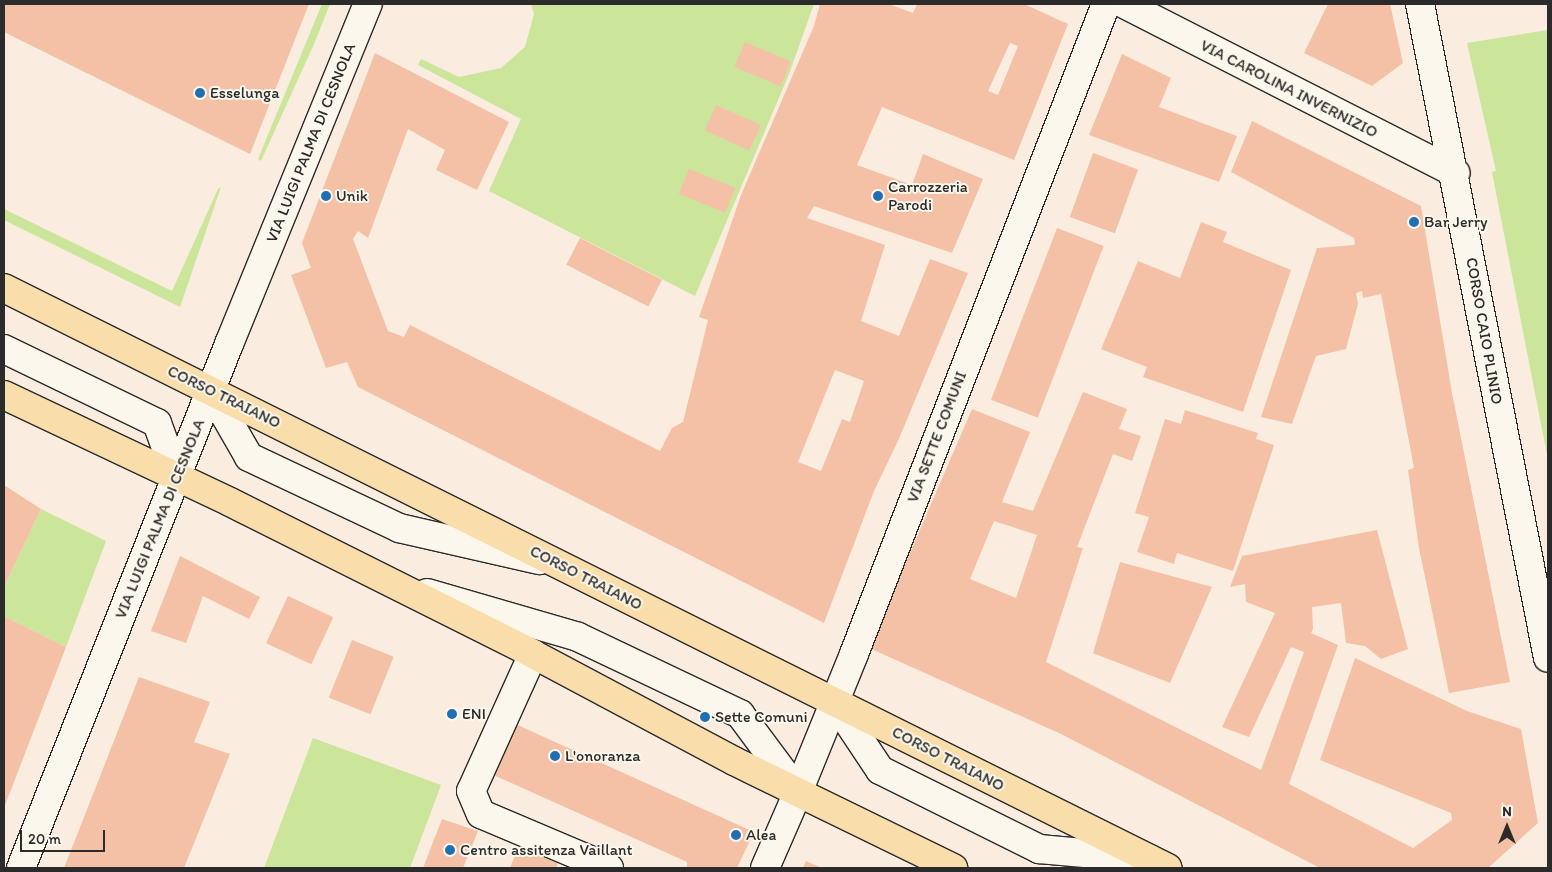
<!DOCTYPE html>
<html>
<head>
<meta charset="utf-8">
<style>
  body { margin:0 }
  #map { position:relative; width:1552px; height:872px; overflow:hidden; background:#faecde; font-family:Itim,sans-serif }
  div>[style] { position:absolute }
  .green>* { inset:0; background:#cbe59b }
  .building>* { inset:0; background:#f4c1a6; transform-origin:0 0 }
  .roads { filter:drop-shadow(1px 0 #2b2b2b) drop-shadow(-1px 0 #2b2b2b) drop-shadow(0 1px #2b2b2b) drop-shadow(0 -1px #2b2b2b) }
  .minor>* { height:28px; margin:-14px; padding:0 14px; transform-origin:14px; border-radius:14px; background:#fbf7ec }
  .major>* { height:28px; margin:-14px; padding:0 14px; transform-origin:14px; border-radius:14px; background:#f9ddab }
  .dots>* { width:14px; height:14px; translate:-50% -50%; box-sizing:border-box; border:2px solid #fbf7ec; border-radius:50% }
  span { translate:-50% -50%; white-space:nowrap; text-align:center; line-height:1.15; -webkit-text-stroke:4px #fbf7ec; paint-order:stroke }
  .street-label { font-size:16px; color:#2b2b2b }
  .poi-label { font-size:16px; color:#2b2b2b }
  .left { translate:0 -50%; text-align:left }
  .frame { position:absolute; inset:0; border:5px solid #2b2b2b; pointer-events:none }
  .north { position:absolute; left:1482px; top:802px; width:50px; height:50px; -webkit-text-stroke:4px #fbf7ec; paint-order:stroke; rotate:0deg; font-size:14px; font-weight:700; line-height:20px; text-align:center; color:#2b2b2b }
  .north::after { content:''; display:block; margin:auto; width:18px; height:22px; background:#2b2b2b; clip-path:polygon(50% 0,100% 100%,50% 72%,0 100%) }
  .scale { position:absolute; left:20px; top:830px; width:85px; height:22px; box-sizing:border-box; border:2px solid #2b2b2b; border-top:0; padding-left:6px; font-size:15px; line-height:18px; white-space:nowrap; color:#2b2b2b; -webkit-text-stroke:4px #fbf7ec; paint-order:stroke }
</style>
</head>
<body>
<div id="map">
  <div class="green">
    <div style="clip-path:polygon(322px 4px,330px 4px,314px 44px,261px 161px,258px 159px)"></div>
    <div style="clip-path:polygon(531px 4px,814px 4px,789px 74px,695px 296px,489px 191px,521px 119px,418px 65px,421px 59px,459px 77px,501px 68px,525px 47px,534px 14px)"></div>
    <div style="clip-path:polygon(1548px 30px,1548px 460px,1492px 172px,1496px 171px,1467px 43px)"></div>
    <div style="clip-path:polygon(221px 187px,180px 307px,4px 220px,4px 209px,172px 291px,218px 189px)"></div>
    <div style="clip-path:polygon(41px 509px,106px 541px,66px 647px,4px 616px,4px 587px)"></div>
    <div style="clip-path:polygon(313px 738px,441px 785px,410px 868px,264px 868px)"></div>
  </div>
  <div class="building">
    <div style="clip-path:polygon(4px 4px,309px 4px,250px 154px,4px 32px)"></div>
    <div style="clip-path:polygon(evenodd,820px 4px,889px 4px,913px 13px,917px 4px,1024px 4px,1068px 24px,1014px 160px,882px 107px,857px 165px,912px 185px,923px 154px,983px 179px,952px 253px,814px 206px,807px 218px,885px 245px,861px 321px,899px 336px,930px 259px,968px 273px,898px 441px,874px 491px,824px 623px,358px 387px,347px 362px,326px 368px,291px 275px,311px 268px,302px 243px,375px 53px,509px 122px,477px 190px,436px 170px,445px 150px,408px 129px,368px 238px,358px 231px,353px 239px,388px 331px,404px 337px,410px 325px,660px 451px,672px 428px,683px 422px,708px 320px,699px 317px,741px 195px,814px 26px,820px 4px,1010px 43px,1018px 46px,998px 95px,988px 91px,1010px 43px,820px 4px,835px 370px,864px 381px,850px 422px,842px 419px,821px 471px,798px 462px,835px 370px)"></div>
    <div style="clip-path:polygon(1328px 4px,1390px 4px,1403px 63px,1372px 86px,1304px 53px)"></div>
    <div style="left:745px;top:42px;width:50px;height:27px;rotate:23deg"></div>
    <div style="clip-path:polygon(1122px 54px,1171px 78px,1159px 107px,1237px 136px,1219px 182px,1089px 135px)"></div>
    <div style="left:716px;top:105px;width:49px;height:28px;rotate:24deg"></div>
    <div style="clip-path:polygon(1252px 121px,1421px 206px,1452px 393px,1510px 682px,1449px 693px,1419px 548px,1408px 470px,1414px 468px,1381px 294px,1363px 298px,1362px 291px,1356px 293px,1358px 304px,1346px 349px,1316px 356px,1292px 424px,1261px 417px,1317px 248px,1355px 245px,1354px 238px,1231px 172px)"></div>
    <div style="left:1093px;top:153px;width:48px;height:68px;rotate:20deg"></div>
    <div style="left:689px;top:169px;width:50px;height:27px;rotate:22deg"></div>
    <div style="clip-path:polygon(1201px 222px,1227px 232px,1223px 242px,1291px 270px,1243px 412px,1143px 377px,1147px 367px,1101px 349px,1138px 261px,1180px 278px)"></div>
    <div style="left:1057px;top:228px;width:50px;height:184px;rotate:21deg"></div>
    <div style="left:580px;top:238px;width:92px;height:30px;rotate:27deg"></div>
    <div style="clip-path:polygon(evenodd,1083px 392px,1127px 409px,1119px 429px,1141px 436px,1132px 461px,1113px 454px,1077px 547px,1083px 548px,1046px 662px,1261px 770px,1304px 652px,1291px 647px,1249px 737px,1222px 727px,1275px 613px,1246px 602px,1245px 584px,1230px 587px,1242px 556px,1377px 530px,1408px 649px,1381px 659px,1365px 646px,1346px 643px,1341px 603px,1312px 607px,1313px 629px,1311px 633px,1338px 645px,1289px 784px,1413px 848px,1452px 820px,1451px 813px,1320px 760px,1355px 658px,1467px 711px,1521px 729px,1538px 823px,1488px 868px,1320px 868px,1061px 734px,869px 648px,972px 409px,1030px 432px,1002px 502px,1033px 511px,1083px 392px,994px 521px,1037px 535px,1016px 598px,970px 579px,994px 521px)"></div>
    <div style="clip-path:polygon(1185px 410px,1258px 433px,1256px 439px,1274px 445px,1233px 571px,1177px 553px,1174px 564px,1137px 552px,1149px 517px,1135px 513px,1165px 419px,1181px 424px)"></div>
    <div style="clip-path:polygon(4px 485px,41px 509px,4px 587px)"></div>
    <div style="clip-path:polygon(180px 556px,260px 597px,249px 619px,203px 596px,186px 643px,151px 631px)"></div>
    <div style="clip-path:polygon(1120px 562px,1212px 587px,1170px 683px,1093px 653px)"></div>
    <div style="left:288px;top:596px;width:50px;height:52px;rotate:25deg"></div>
    <div style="clip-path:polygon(4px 616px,66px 647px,4px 808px)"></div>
    <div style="left:352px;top:640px;width:45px;height:62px;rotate:22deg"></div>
    <div style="clip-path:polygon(139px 677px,210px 702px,194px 742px,230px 754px,184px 868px,64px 868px)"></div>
    <div style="clip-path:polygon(513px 723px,754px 832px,737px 868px,687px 868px,687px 862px,489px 773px)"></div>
    <div style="clip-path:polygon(442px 819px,478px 831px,463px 868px,423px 868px)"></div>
    <div style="clip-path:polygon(518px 848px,558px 863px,556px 868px,510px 868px)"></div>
    <div style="clip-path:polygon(806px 861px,822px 868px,803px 868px)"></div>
  </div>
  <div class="roads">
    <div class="minor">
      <div style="left:1124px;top:4px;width:372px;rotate:27deg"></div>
      <div style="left:1420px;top:4px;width:666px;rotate:78.93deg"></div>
      <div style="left:4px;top:349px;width:170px;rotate:25.8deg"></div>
      <div style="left:157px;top:423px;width:59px;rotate:70deg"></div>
      <div style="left:211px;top:391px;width:76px;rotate:60.1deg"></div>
      <div style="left:249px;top:457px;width:166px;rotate:25.3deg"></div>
      <div style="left:399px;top:528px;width:144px;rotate:12.9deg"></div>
      <div style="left:427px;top:593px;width:157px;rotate:16.2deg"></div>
      <div style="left:578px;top:637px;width:179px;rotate:25.4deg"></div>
      <div style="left:740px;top:714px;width:97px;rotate:53.4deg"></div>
      <div style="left:533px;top:654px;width:150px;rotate:114.3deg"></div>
      <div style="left:471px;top:791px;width:25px;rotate:67deg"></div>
      <div style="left:481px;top:814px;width:139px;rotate:22.9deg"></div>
      <div style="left:834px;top:701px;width:83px;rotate:56.3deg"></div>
      <div style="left:880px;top:770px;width:178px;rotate:26.4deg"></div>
      <div style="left:1039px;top:849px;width:111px;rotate:5.1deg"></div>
      <div style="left:21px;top:868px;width:564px;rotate:-68.35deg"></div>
      <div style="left:229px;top:344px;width:367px;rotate:-67.8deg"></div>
      <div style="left:765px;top:868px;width:83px;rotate:-66.5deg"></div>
      <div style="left:798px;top:792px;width:149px;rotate:-67.9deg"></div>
      <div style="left:854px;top:654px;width:697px;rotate:-68.81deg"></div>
    </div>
    <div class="major">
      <div style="left:4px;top:288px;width:1300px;rotate:26.49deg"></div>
      <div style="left:4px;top:395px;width:250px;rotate:25.3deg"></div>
      <div style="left:230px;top:502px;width:339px;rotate:26.6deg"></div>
      <div style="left:533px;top:654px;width:228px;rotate:28deg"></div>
      <div style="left:734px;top:761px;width:244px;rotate:26deg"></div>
    </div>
  </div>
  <div class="dots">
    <div style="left:200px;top:93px;background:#1f6fb2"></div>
    <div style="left:326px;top:196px;background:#1f6fb2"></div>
    <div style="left:878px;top:196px;background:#1f6fb2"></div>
    <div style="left:1414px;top:222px;background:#1f6fb2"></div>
    <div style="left:452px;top:714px;background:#1f6fb2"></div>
    <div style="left:705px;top:717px;background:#1f6fb2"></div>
    <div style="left:555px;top:756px;background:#1f6fb2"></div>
    <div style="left:736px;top:835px;background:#1f6fb2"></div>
    <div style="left:450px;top:850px;background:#1f6fb2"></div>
  </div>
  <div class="street-label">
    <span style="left:1289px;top:89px;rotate:27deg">VIA CAROLINA INVERNIZIO</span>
    <span style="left:311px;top:143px;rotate:-68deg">VIA LUIGI PALMA DI CESNOLA</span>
    <span style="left:1484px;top:331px;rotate:80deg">CORSO CAIO PLINIO</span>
    <span style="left:224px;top:397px;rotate:26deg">CORSO TRAIANO</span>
    <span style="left:937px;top:437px;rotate:-69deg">VIA SETTE COMUNI</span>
    <span style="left:160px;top:519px;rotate:-68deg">VIA LUIGI PALMA DI CESNOLA</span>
    <span style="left:586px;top:578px;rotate:27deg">CORSO TRAIANO</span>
    <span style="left:948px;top:759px;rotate:27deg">CORSO TRAIANO</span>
  </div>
  <div class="poi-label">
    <span class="left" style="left:210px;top:93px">Esselunga</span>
    <span class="left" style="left:888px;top:196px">Carrozzeria<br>Parodi</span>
    <span class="left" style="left:336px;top:196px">Unik</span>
    <span class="left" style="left:1424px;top:222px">Bar Jerry</span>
    <span class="left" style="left:462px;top:714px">ENI</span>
    <span class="left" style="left:715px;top:717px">Sette Comuni</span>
    <span class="left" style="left:565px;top:756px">L'onoranza</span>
    <span class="left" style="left:746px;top:835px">Alea</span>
    <span class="left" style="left:460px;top:850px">Centro assitenza Vaillant</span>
  </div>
  <div class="frame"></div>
  <div class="north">N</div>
  <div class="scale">20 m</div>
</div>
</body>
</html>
